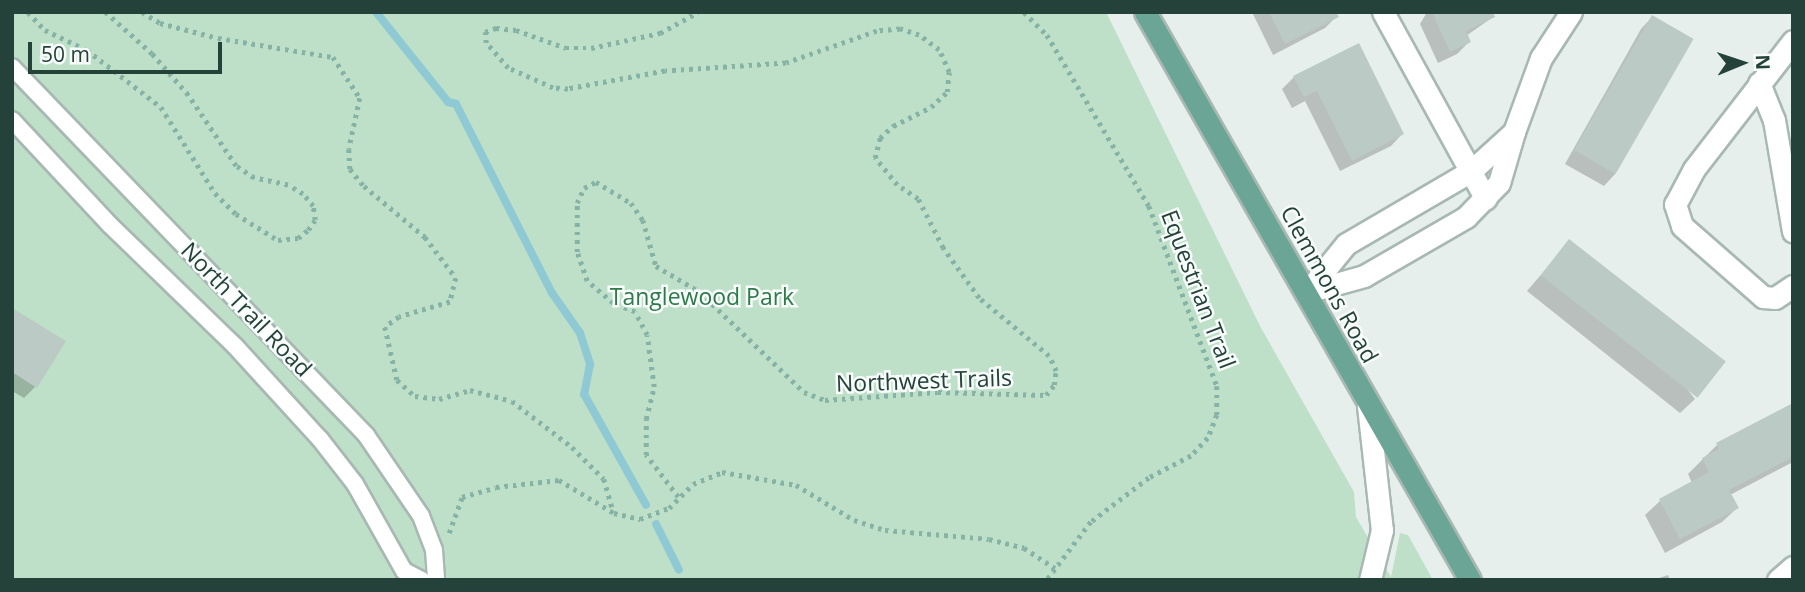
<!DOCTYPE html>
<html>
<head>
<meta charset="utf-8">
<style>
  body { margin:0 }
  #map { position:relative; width:1805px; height:592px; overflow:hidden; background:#e6efeb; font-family:"Open Sans",sans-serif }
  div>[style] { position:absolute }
  .green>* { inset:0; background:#bfe0c8 }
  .shadow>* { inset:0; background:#0003 }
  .stream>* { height:8px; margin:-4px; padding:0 4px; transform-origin:4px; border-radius:4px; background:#8ec9d4 }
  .building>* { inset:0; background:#bbcac4; transform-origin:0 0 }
  .path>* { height:4.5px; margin-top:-2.25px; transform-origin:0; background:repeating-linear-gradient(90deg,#86b3a5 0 3.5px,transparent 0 8.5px) }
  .roads { filter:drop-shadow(2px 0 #a8b8b2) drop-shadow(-2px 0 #a8b8b2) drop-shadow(0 2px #a8b8b2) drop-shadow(0 -2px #a8b8b2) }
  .service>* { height:16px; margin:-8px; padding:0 8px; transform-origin:8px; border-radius:8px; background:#fff }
  .minor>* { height:21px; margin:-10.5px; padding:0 10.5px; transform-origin:10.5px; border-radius:10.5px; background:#fff }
  .primary>* { height:21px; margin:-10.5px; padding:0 10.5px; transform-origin:10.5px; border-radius:10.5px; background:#6aa596 }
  span { translate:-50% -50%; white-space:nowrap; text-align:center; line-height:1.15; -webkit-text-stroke:5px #f7fbf9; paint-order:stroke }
  .street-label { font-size:23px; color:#24423a }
  .park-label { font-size:23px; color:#2d7a4b }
  .frame { position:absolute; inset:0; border:14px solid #24423a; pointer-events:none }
  .north { position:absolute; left:1707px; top:28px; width:70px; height:70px; -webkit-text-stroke:5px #f7fbf9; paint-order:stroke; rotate:88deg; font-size:19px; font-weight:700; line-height:28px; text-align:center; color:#24423a }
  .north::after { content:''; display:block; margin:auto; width:24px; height:32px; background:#24423a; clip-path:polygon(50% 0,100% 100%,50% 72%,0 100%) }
  .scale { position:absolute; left:28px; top:42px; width:194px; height:32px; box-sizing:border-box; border:4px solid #24423a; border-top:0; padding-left:9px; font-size:21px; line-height:24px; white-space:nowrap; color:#24423a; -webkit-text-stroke:5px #f7fbf9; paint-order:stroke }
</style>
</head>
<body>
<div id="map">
  <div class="green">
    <div style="clip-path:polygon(12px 12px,1106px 12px,1260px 326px,1354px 492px,1356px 517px,1391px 577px,1400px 533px,1408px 535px,1433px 580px,12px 580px)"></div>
  </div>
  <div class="shadow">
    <div style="clip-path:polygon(1252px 12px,1335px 12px,1337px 16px,1325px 28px,1273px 55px)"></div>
    <div style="clip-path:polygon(1427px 12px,1491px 12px,1493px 17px,1466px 36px,1469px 42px,1457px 54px,1438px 63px,1420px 24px)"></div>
    <div style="clip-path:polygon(1652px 17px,1615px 174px,1604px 186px,1565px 164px,1641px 29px)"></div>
    <div style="clip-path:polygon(1294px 77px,1402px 134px,1391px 146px,1340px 171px,1305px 101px,1292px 108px,1282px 89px)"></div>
    <div style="clip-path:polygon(1570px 241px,1695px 399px,1680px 413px,1527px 291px)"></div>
    <div style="clip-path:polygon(12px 310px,35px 387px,24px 398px,12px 391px)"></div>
    <div style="clip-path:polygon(1793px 405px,1793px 462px,1730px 495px,1737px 508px,1722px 522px,1665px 553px,1645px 515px,1660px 501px,1692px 483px,1688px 474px,1717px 445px)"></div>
    <div style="clip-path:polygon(1668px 575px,1670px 580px,1653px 580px)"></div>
  </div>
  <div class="stream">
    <div style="left:376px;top:12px;width:115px;rotate:51.3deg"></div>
    <div style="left:448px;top:102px;width:8px;rotate:14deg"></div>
    <div style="left:456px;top:104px;width:212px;rotate:63.1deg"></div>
    <div style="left:552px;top:293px;width:49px;rotate:55deg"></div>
    <div style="left:580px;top:333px;width:33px;rotate:72deg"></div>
    <div style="left:590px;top:364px;width:31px;rotate:101deg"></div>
    <div style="left:584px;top:394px;width:127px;rotate:60.8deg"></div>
    <div style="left:656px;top:524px;width:51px;rotate:63.4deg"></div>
  </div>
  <div class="building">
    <div style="clip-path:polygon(1269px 12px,1336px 12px,1339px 17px,1285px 44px)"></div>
    <div style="clip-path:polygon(1432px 12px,1493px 12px,1495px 17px,1466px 31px,1471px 42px,1450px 52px)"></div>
    <div style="left:1652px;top:15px;width:48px;height:156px;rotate:30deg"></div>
    <div style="clip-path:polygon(1359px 43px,1404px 134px,1352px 161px,1317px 91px,1304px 97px,1293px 76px)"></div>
    <div style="left:1569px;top:239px;width:199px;height:46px;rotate:38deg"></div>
    <div style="clip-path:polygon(12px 308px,66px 341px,37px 388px,12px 372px)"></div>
    <div style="clip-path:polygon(1793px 403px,1793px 457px,1729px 490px,1739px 508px,1680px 539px,1659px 499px,1709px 472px,1702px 458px,1719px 449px,1716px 443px)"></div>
  </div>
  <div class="path">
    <div style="left:28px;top:12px;width:25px;rotate:47deg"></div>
    <div style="left:45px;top:30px;width:47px;rotate:25.5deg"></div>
    <div style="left:87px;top:50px;width:93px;rotate:37.6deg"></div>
    <div style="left:161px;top:107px;width:102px;rotate:57.9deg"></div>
    <div style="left:215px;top:193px;width:30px;rotate:45deg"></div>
    <div style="left:236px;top:214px;width:49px;rotate:31.8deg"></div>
    <div style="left:278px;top:240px;width:20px;rotate:-6deg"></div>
    <div style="left:298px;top:238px;width:13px;rotate:-39deg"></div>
    <div style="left:308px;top:230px;width:12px;rotate:-55deg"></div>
    <div style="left:315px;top:220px;width:14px;rotate:-98deg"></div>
    <div style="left:313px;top:206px;width:16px;rotate:-130deg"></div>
    <div style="left:303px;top:194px;width:17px;rotate:-149deg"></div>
    <div style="left:288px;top:185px;width:35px;rotate:-168deg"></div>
    <div style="left:254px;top:178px;width:22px;rotate:-146deg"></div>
    <div style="left:236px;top:166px;width:86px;rotate:-124.1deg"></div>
    <div style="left:188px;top:95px;width:55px;rotate:-131.3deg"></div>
    <div style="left:152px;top:54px;width:63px;rotate:-138.2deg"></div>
    <div style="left:142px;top:12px;width:21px;rotate:31deg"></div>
    <div style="left:160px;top:23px;width:60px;rotate:14.5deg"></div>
    <div style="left:218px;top:38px;width:117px;rotate:9.4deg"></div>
    <div style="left:333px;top:57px;width:49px;rotate:56.6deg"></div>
    <div style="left:360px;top:98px;width:52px;rotate:102.2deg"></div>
    <div style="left:349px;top:149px;width:20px;rotate:87deg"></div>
    <div style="left:350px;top:169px;width:22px;rotate:51deg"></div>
    <div style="left:364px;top:186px;width:80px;rotate:39.9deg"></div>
    <div style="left:425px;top:237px;width:51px;rotate:52.9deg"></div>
    <div style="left:456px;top:278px;width:25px;rotate:104deg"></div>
    <div style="left:450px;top:302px;width:53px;rotate:163.6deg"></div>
    <div style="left:399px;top:317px;width:17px;rotate:144deg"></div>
    <div style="left:385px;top:327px;width:54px;rotate:77.2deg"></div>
    <div style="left:397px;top:380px;width:24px;rotate:42deg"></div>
    <div style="left:415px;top:396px;width:24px;rotate:7deg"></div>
    <div style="left:439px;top:399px;width:32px;rotate:-16deg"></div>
    <div style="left:470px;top:390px;width:43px;rotate:14.7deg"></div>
    <div style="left:512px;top:401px;width:76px;rotate:37.5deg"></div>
    <div style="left:572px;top:447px;width:45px;rotate:45deg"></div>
    <div style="left:604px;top:479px;width:35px;rotate:74deg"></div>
    <div style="left:1024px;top:12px;width:33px;rotate:45deg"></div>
    <div style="left:1047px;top:35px;width:199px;rotate:59.2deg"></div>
    <div style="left:1149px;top:206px;width:192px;rotate:69.3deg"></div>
    <div style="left:1217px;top:386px;width:29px;rotate:90deg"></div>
    <div style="left:1217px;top:415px;width:25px;rotate:111deg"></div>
    <div style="left:1208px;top:438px;width:25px;rotate:133deg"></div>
    <div style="left:1191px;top:456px;width:47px;rotate:152.4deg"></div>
    <div style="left:1149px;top:478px;width:73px;rotate:142.8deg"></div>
    <div style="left:1091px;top:522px;width:73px;rotate:127.2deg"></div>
    <div style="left:678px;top:497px;width:53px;rotate:-127.3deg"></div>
    <div style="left:646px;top:455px;width:36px;rotate:-90deg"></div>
    <div style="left:646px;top:419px;width:33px;rotate:-76deg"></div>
    <div style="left:654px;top:387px;width:52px;rotate:-97.7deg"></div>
    <div style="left:647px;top:335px;width:26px;rotate:-118deg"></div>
    <div style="left:635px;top:312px;width:24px;rotate:-158deg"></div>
    <div style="left:613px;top:303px;width:34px;rotate:-140deg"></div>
    <div style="left:587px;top:281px;width:31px;rotate:-109deg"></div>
    <div style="left:577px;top:252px;width:49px;rotate:-90deg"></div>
    <div style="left:577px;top:203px;width:17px;rotate:-65deg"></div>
    <div style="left:584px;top:188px;width:13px;rotate:-27deg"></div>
    <div style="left:596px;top:182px;width:41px;rotate:31deg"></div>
    <div style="left:631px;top:203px;width:21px;rotate:55deg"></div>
    <div style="left:643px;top:220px;width:48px;rotate:74.2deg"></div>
    <div style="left:656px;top:266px;width:51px;rotate:30.6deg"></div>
    <div style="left:700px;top:292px;width:144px;rotate:43.9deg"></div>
    <div style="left:804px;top:392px;width:22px;rotate:21deg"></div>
    <div style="left:825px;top:400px;width:113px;rotate:-4deg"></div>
    <div style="left:938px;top:392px;width:108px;rotate:1.6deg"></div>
    <div style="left:1046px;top:395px;width:13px;rotate:-51deg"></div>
    <div style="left:1054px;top:385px;width:14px;rotate:-82deg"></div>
    <div style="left:1056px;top:371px;width:17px;rotate:-115deg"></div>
    <div style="left:1049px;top:356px;width:91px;rotate:-140.4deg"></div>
    <div style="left:979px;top:298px;width:62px;rotate:-125.8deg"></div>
    <div style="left:943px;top:248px;width:55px;rotate:-117deg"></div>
    <div style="left:918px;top:199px;width:25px;rotate:-146deg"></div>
    <div style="left:897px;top:185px;width:35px;rotate:-129deg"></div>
    <div style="left:875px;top:158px;width:21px;rotate:-76deg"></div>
    <div style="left:880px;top:138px;width:18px;rotate:-43deg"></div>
    <div style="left:893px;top:126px;width:42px;rotate:-26.6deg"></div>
    <div style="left:931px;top:107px;width:22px;rotate:-43deg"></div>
    <div style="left:947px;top:92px;width:20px;rotate:-84deg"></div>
    <div style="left:949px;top:72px;width:24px;rotate:-114deg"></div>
    <div style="left:939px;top:50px;width:25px;rotate:-143deg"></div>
    <div style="left:919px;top:35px;width:20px;rotate:-162deg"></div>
    <div style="left:900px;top:29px;width:23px;rotate:175deg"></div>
    <div style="left:877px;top:31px;width:96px;rotate:160.6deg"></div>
    <div style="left:786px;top:63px;width:121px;rotate:176.2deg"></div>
    <div style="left:665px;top:71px;width:99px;rotate:169.5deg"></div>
    <div style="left:568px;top:89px;width:15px;rotate:-176deg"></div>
    <div style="left:553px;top:88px;width:49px;rotate:-156deg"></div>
    <div style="left:508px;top:68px;width:33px;rotate:-131deg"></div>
    <div style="left:486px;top:43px;width:11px;rotate:-95deg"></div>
    <div style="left:485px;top:32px;width:12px;rotate:-20deg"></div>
    <div style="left:496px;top:28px;width:20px;rotate:6deg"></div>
    <div style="left:516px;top:30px;width:53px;rotate:19.8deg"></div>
    <div style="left:566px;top:48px;width:25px"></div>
    <div style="left:591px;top:48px;width:71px;rotate:-12.3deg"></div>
    <div style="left:660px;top:33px;width:43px;rotate:-28.9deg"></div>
    <div style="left:449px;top:533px;width:38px;rotate:-70deg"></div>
    <div style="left:462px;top:497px;width:35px;rotate:-16deg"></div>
    <div style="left:496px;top:487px;width:63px;rotate:-6.3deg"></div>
    <div style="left:559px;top:480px;width:64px;rotate:31deg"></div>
    <div style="left:614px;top:513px;width:27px;rotate:13deg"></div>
    <div style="left:640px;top:519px;width:31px;rotate:-21deg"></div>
    <div style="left:669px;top:508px;width:34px;rotate:-45deg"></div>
    <div style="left:693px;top:484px;width:31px;rotate:-22deg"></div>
    <div style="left:722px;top:472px;width:75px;rotate:10deg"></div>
    <div style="left:796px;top:485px;width:68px;rotate:31.1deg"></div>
    <div style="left:854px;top:520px;width:33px;rotate:18deg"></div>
    <div style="left:885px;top:530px;width:104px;rotate:4.9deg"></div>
    <div style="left:989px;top:539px;width:36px;rotate:14deg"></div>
    <div style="left:1024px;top:548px;width:37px;rotate:33deg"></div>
  </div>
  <div class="roads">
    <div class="service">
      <div style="left:12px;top:67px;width:511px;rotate:46.11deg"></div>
      <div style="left:366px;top:435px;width:98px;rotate:55.8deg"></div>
      <div style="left:421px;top:516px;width:36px;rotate:69deg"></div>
      <div style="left:434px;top:550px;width:30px;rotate:86deg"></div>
      <div style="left:12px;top:120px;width:144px;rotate:47deg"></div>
      <div style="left:110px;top:225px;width:174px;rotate:44.1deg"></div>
      <div style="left:235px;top:346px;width:126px;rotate:47.6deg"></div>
      <div style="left:320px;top:439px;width:57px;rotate:52.1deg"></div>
      <div style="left:355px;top:484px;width:100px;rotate:60.6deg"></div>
      <div style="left:404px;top:571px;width:20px;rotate:27deg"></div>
    </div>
    <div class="minor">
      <div style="left:1383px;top:12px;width:213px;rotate:61.2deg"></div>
      <div style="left:1793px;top:41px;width:162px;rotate:127.7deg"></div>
      <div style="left:1694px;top:169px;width:40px;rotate:118deg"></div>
      <div style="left:1675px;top:204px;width:23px;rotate:72deg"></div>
      <div style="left:1682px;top:226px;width:108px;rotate:41.2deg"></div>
      <div style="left:1763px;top:297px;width:12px;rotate:5deg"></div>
      <div style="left:1775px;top:298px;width:22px;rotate:-34deg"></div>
      <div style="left:1759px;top:83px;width:40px;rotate:68deg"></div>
      <div style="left:1774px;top:120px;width:113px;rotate:80.3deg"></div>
      <div style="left:1307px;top:292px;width:62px;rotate:-50.9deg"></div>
      <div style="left:1346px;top:244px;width:145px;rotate:-30.3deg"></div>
      <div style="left:1471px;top:171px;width:58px;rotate:-42.2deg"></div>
      <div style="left:1514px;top:132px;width:79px;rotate:-70deg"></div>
      <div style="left:1541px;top:58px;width:55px;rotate:-56.9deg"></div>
      <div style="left:1307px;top:292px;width:59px;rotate:-15.7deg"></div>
      <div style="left:1364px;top:276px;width:118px;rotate:-30deg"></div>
      <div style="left:1466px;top:217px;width:47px;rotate:-45.9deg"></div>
      <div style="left:1499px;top:183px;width:53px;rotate:-73.6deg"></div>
      <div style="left:1368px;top:406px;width:125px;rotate:83.6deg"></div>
      <div style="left:1382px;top:530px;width:51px;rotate:103.5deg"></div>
      <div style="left:1778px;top:580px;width:20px;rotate:-41deg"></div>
    </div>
    <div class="primary">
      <div style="left:1145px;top:12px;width:654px;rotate:60.22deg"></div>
    </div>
  </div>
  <div class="street-label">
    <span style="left:1330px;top:284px;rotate:61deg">Clemmons Road</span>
    <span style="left:1199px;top:289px;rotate:69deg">Equestrian Trail</span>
    <span style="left:247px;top:309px;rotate:46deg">North Trail Road</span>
    <span style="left:924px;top:380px;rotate:-2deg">Northwest Trails</span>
  </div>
  <div class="park-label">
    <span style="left:702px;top:296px">Tanglewood Park</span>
  </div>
  <div class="frame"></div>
  <div class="north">N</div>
  <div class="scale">50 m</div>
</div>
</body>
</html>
